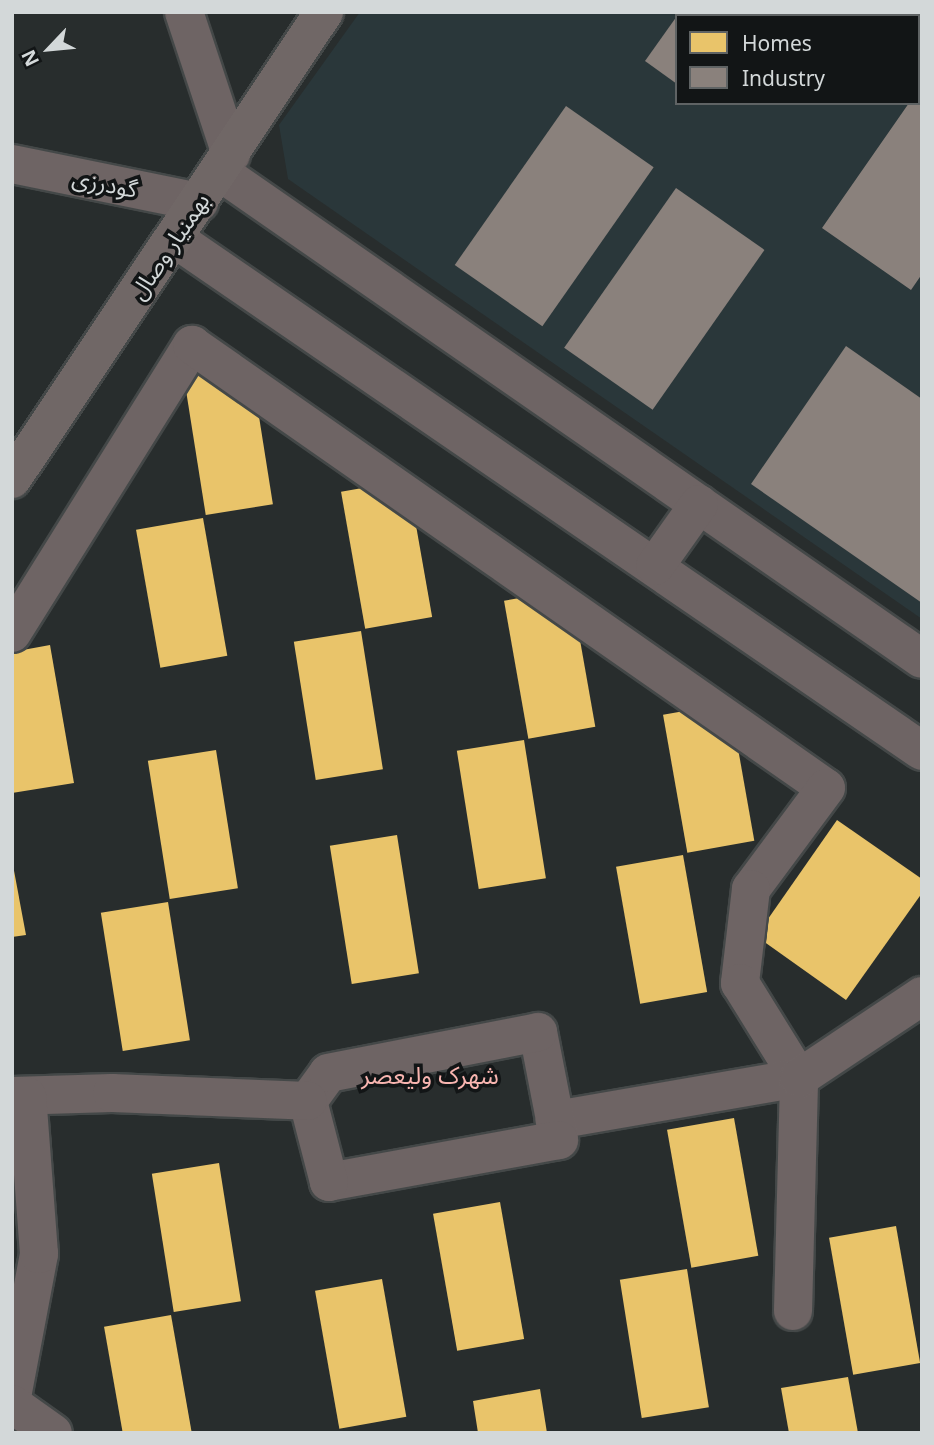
<!DOCTYPE html>
<html>
<head>
<meta charset="utf-8">
<style>
  body { margin:0 }
  #map { position:relative; width:934px; height:1445px; overflow:hidden; background:#282d2d; font-family:"Noto Sans","Noto Sans Arabic",sans-serif }
  div>[style] { position:absolute }
  .built>* { inset:0; background:#2a373a }
  .homes>* { inset:0; background:#e9c46a; transform-origin:0 0 }
  .industry>* { inset:0; background:#8a817c; transform-origin:0 0 }
  .roads { filter:drop-shadow(2px 0 #444848) drop-shadow(-2px 0 #444848) drop-shadow(0 2px #444848) drop-shadow(0 -2px #444848) }
  .minor>* { height:38px; margin:-19px; padding:0 19px; transform-origin:19px; border-radius:19px; background:#6e6464 }
  .tertiary>* { height:38px; margin:-19px; padding:0 19px; transform-origin:19px; border-radius:19px; background:#6e6464 }
  .secondary>* { height:38px; margin:-19px; padding:0 19px; transform-origin:19px; border-radius:19px; background:#706766 }
  span { translate:-50% -50%; white-space:nowrap; text-align:center; line-height:1.15; -webkit-text-stroke:7px #121516; paint-order:stroke }
  .street-label { font-size:23px; color:#d3d8d9 }
  .neighbourhood-label { font-size:24px; color:#f9b5b0 }
  .frame { position:absolute; inset:0; border:14px solid #d3d8d9; pointer-events:none }
  .legend { position:absolute; left:675px; top:14px; width:245px; height:91px; box-sizing:border-box; background:#121516; border:2px solid #5f6364; margin:0; padding:9px 12px; list-style:none; font-size:21px; color:#d3d8d9 }
  .legend li { display:flex; align-items:center; gap:14px; height:35px }
  .legend b { width:35px; border:2px solid #5f6364 }
  .north { position:absolute; left:14px; top:14px; width:70px; height:70px; -webkit-text-stroke:5px #121516; paint-order:stroke; rotate:244deg; font-size:19px; font-weight:700; line-height:28px; text-align:center; color:#d3d8d9 }
  .north::after { content:''; display:block; margin:auto; width:24px; height:32px; background:#d3d8d9; clip-path:polygon(50% 0,100% 100%,50% 72%,0 100%) }
</style>
</head>
<body>
<div id="map">
  <div class="built">
    <div style="clip-path:polygon(evenodd,360px 12px,922px 12px,922px 619px,288px 179px,279px 125px,360px 12px,677px 16px,918px 16px,918px 103px,677px 103px,677px 16px)"></div>
  </div>
  <div class="homes">
    <div style="left:251px;top:366px;width:140px;height:68px;rotate:81deg"></div>
    <div style="left:408px;top:480px;width:139px;height:68px;rotate:80deg"></div>
    <div style="left:203px;top:518px;width:140px;height:68px;rotate:80deg"></div>
    <div style="left:571px;top:589px;width:140px;height:68px;rotate:80deg"></div>
    <div style="left:361px;top:631px;width:140px;height:68px;rotate:81deg"></div>
    <div style="clip-path:polygon(50px 645px,74px 783px,12px 793px,12px 652px)"></div>
    <div style="left:730px;top:703px;width:140px;height:68px;rotate:80deg"></div>
    <div style="left:524px;top:740px;width:140px;height:68px;rotate:81deg"></div>
    <div style="left:216px;top:750px;width:140px;height:69px;rotate:81deg"></div>
    <div style="clip-path:polygon(837px 820px,922px 879px,922px 893px,846px 1000px,756px 936px)"></div>
    <div style="left:397px;top:835px;width:140px;height:68px;rotate:81deg"></div>
    <div style="left:683px;top:855px;width:139px;height:68px;rotate:80deg"></div>
    <div style="clip-path:polygon(12px 860px,26px 935px,12px 937px)"></div>
    <div style="left:168px;top:902px;width:140px;height:68px;rotate:81deg"></div>
    <div style="left:734px;top:1118px;width:140px;height:68px;rotate:80deg"></div>
    <div style="left:219px;top:1163px;width:140px;height:68px;rotate:81deg"></div>
    <div style="left:500px;top:1202px;width:139px;height:68px;rotate:80deg"></div>
    <div style="left:896px;top:1226px;width:139px;height:68px;rotate:80deg"></div>
    <div style="left:687px;top:1269px;width:140px;height:68px;rotate:81deg"></div>
    <div style="left:382px;top:1279px;width:140px;height:68px;rotate:80deg"></div>
    <div style="left:171px;top:1315px;width:120px;height:68px;rotate:80deg"></div>
    <div style="clip-path:polygon(848px 1377px,858px 1433px,789px 1433px,781px 1388px)"></div>
    <div style="clip-path:polygon(540px 1389px,547px 1433px,478px 1433px,473px 1401px)"></div>
  </div>
  <div class="industry">
    <div style="clip-path:polygon(680px 12px,777px 12px,677px 16px)"></div>
    <div style="clip-path:polygon(677px 16px,677px 84px,645px 61px)"></div>
    <div style="clip-path:polygon(922px 85px,922px 274px,911px 290px,822px 228px,909px 103px,918px 103px)"></div>
    <div style="left:566px;top:106px;width:107px;height:194px;rotate:35deg"></div>
    <div style="left:676px;top:188px;width:108px;height:195px;rotate:35deg"></div>
    <div style="clip-path:polygon(846px 346px,922px 399px,922px 603px,751px 484px)"></div>
  </div>
  <div class="roads">
    <div class="minor">
      <div style="left:184px;top:12px;width:150px;rotate:71.7deg"></div>
      <div style="left:12px;top:633px;width:340px;rotate:-58deg"></div>
      <div style="left:192px;top:345px;width:773px;rotate:34.94deg"></div>
      <div style="left:826px;top:788px;width:126px;rotate:126.6deg"></div>
      <div style="left:751px;top:889px;width:95px;rotate:96.7deg"></div>
      <div style="left:740px;top:983px;width:112px;rotate:58.2deg"></div>
      <div style="left:799px;top:1078px;width:248px;rotate:170.2deg"></div>
      <div style="left:538px;top:1032px;width:110px;rotate:79deg"></div>
      <div style="left:559px;top:1140px;width:234px;rotate:169.7deg"></div>
      <div style="left:329px;top:1182px;width:84px;rotate:-104.5deg"></div>
      <div style="left:308px;top:1101px;width:34px;rotate:-54deg"></div>
      <div style="left:328px;top:1073px;width:214px;rotate:-11deg"></div>
      <div style="left:12px;top:1096px;width:100px;rotate:-1.7deg"></div>
      <div style="left:112px;top:1093px;width:196px;rotate:2.3deg"></div>
      <div style="left:793px;top:1311px;width:233px;rotate:-88.5deg"></div>
      <div style="left:799px;top:1078px;width:148px;rotate:-33.7deg"></div>
      <div style="left:12px;top:1397px;width:146px;rotate:-79.3deg"></div>
      <div style="left:39px;top:1254px;width:158px;rotate:-94.3deg"></div>
      <div style="left:12px;top:1404px;width:50px;rotate:35.3deg"></div>
    </div>
    <div class="tertiary">
      <div style="left:12px;top:164px;width:191px;rotate:11.5deg"></div>
      <div style="left:220px;top:172px;width:854px;rotate:34.75deg"></div>
      <div style="left:174px;top:238px;width:907px;rotate:34.44deg"></div>
      <div style="left:655px;top:566px;width:76px;rotate:-54.6deg"></div>
    </div>
    <div class="secondary">
      <div style="left:12px;top:479px;width:562px;rotate:-56.25deg"></div>
    </div>
  </div>
  <div class="street-label">
    <span style="left:105px;top:183px;rotate:11deg">گودرزی</span>
    <span style="left:169px;top:246px;rotate:-56deg">بهمنیار وصال</span>
  </div>
  <div class="neighbourhood-label">
    <span style="left:430px;top:1075px">شهرک ولیعصر</span>
  </div>
  <div class="frame"></div>
  <ul class="legend">
  <li><b style="height:19px;background:#e9c46a"></b>Homes</li>
  <li><b style="height:19px;background:#8a817c"></b>Industry</li>
  </ul>
  <div class="north">N</div>
</div>
</body>
</html>
